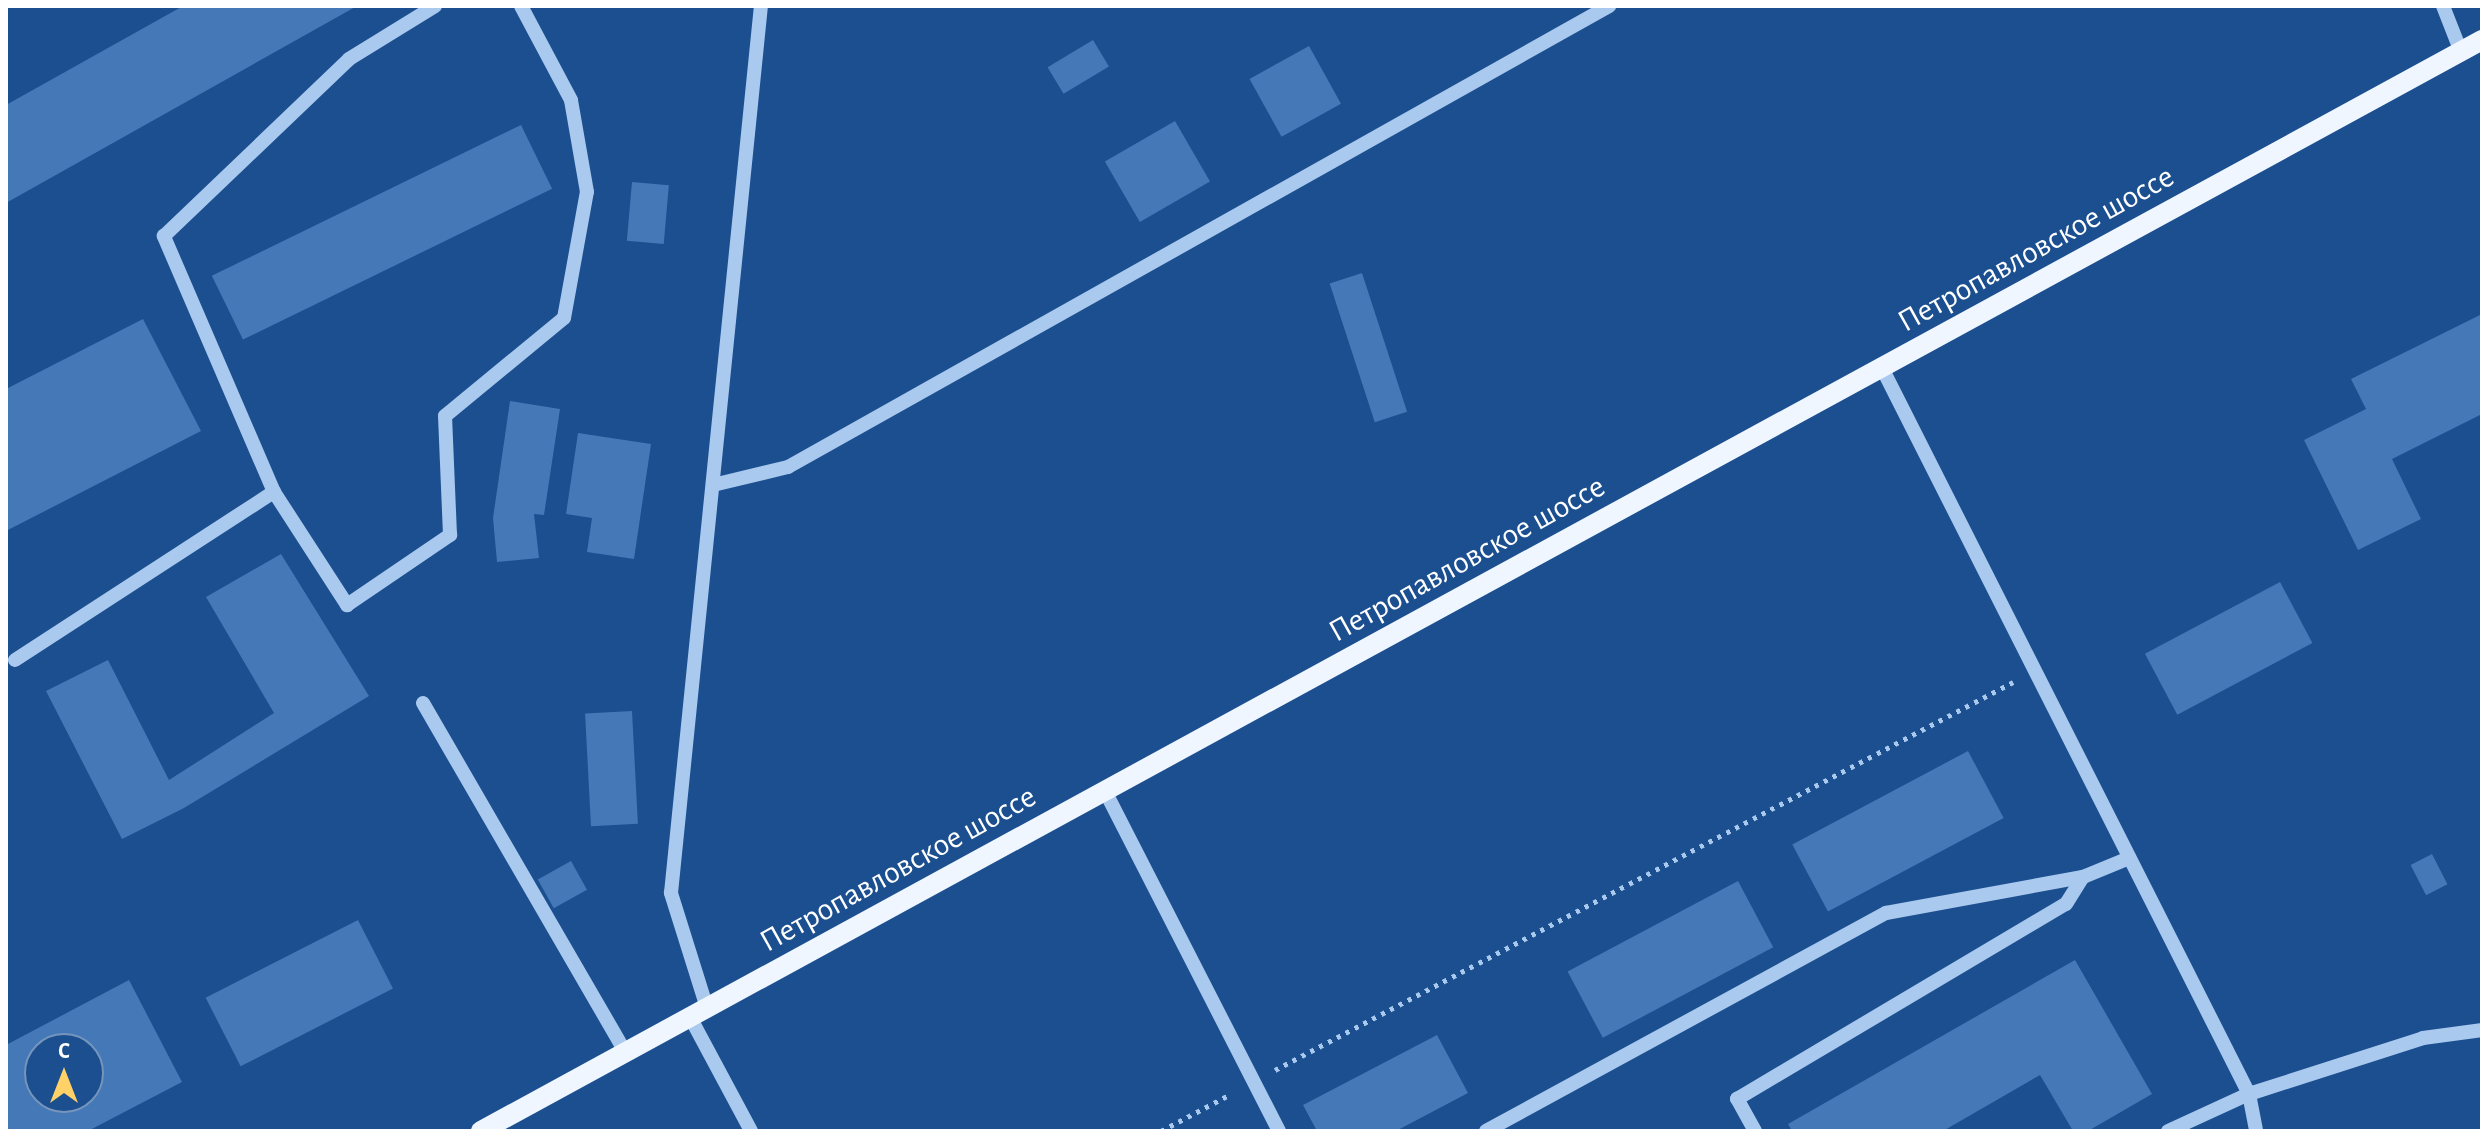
<!DOCTYPE html>
<html>
<head>
<meta charset="utf-8">
<style>
  body { margin:0 }
  #map { position:relative; width:2488px; height:1137px; overflow:hidden; background:#1b4f8f; font-family:"Alegreya Sans",sans-serif }
  div>[style] { position:absolute }
  .building>* { inset:0; background:#4478b7; transform-origin:0 0 }
  .path>* { height:5px; margin-top:-2.5px; transform-origin:0; background:repeating-linear-gradient(90deg,#a9c9ee 0 4px,transparent 0 10px) }
  .minor>* { height:14px; margin:-7px; padding:0 7px; transform-origin:7px; border-radius:7px; background:#a9c9ee }
  .major>* { height:20px; margin:-10px; padding:0 10px; transform-origin:10px; border-radius:10px; background:#f0f6ff }
  span { translate:-50% -50%; white-space:nowrap; text-align:center; line-height:1.15; -webkit-text-stroke:6px #1b4f8f; paint-order:stroke }
  .street-label { font-size:32px; color:#fff }
  .frame { position:absolute; inset:0; border:8px solid #fff; pointer-events:none }
  .north { position:absolute; left:24px; top:1033px; width:80px; height:80px; box-sizing:border-box; background:#1b4f8f; border:2px solid #7695bc; border-radius:50%; rotate:0deg; font-size:22px; font-weight:700; line-height:32px; text-align:center; color:#fff }
  .north::after { content:''; display:block; margin:auto; width:28px; height:36px; background:#ffd166; clip-path:polygon(50% 0,100% 100%,50% 72%,0 100%) }
</style>
</head>
<body>
<div id="map">
  <div class="building">
    <div style="clip-path:polygon(183px 6px,357px 6px,6px 203px,6px 105px)"></div>
    <div style="left:1093px;top:40px;width:31px;height:53px;rotate:59deg"></div>
    <div style="left:1309px;top:46px;width:66px;height:68px;rotate:61deg"></div>
    <div style="left:1175px;top:121px;width:70px;height:81px;rotate:60deg"></div>
    <div style="left:521px;top:125px;width:71px;height:344px;rotate:64deg"></div>
    <div style="left:632px;top:182px;width:37px;height:59px;rotate:5deg"></div>
    <div style="left:1362px;top:273px;width:146px;height:34px;rotate:72deg"></div>
    <div style="clip-path:polygon(2482px 314px,2482px 414px,2392px 459px,2421px 519px,2358px 550px,2304px 440px,2366px 409px,2351px 379px)"></div>
    <div style="clip-path:polygon(143px 319px,201px 431px,6px 531px,6px 389px)"></div>
    <div style="clip-path:polygon(510px 401px,560px 409px,544px 515px,534px 514px,539px 558px,497px 562px,493px 518px)"></div>
    <div style="clip-path:polygon(578px 433px,651px 444px,634px 559px,587px 552px,592px 518px,566px 514px)"></div>
    <div style="clip-path:polygon(281px 554px,369px 696px,184px 808px,122px 839px,46px 691px,108px 660px,169px 780px,274px 713px,206px 597px)"></div>
    <div style="left:2280px;top:582px;width:69px;height:153px;rotate:62deg"></div>
    <div style="left:632px;top:711px;width:113px;height:47px;rotate:87deg"></div>
    <div style="left:1968px;top:751px;width:76px;height:199px;rotate:62deg"></div>
    <div style="left:2432px;top:854px;width:34px;height:24px;rotate:63deg"></div>
    <div style="left:571px;top:861px;width:33px;height:38px;rotate:61deg"></div>
    <div style="left:1738px;top:881px;width:75px;height:193px;rotate:62deg"></div>
    <div style="left:358px;top:920px;width:77px;height:171px;rotate:63deg"></div>
    <div style="clip-path:polygon(2075px 960px,2152px 1094px,2088px 1131px,2073px 1131px,2040px 1075px,1943px 1131px,1792px 1131px,1788px 1124px)"></div>
    <div style="clip-path:polygon(evenodd,129px 980px,182px 1082px,88px 1131px,6px 1131px,6px 1045px,129px 980px,40px 1049px,88px 1049px,88px 1097px,40px 1097px,40px 1049px)"></div>
    <div style="clip-path:polygon(1437px 1035px,1468px 1093px,1396px 1131px,1317px 1131px,1303px 1105px)"></div>
  </div>
  <div class="path">
    <div style="left:1275px;top:1070px;width:834px;rotate:-27.73deg"></div>
    <div style="left:1161px;top:1131px;width:79px;rotate:-27.9deg"></div>
  </div>
  <div class="minor">
    <div style="left:2443px;top:6px;width:49px;rotate:68.6deg"></div>
    <div style="left:1882px;top:368px;width:813px;rotate:63.18deg"></div>
    <div style="left:2249px;top:1094px;width:38px;rotate:79deg"></div>
    <div style="left:713px;top:485px;width:77px;rotate:-13.5deg"></div>
    <div style="left:788px;top:467px;width:942px;rotate:-29.31deg"></div>
    <div style="left:274px;top:492px;width:135px;rotate:57.1deg"></div>
    <div style="left:347px;top:605px;width:125px;rotate:-34.2deg"></div>
    <div style="left:450px;top:535px;width:119px;rotate:-92.4deg"></div>
    <div style="left:445px;top:416px;width:154px;rotate:-39.5deg"></div>
    <div style="left:564px;top:318px;width:128px;rotate:-79.7deg"></div>
    <div style="left:587px;top:192px;width:93px;rotate:-99.9deg"></div>
    <div style="left:571px;top:100px;width:106px;rotate:-118deg"></div>
    <div style="left:15px;top:660px;width:309px;rotate:-33deg"></div>
    <div style="left:274px;top:492px;width:279px;rotate:-113.3deg"></div>
    <div style="left:164px;top:236px;width:256px;rotate:-43.7deg"></div>
    <div style="left:349px;top:59px;width:101px;rotate:-31.6deg"></div>
    <div style="left:423px;top:703px;width:403px;rotate:59.9deg"></div>
    <div style="left:1105px;top:791px;width:382px;rotate:62.9deg"></div>
    <div style="left:707px;top:1008px;width:121px;rotate:-107.4deg"></div>
    <div style="left:671px;top:893px;width:892px;rotate:-84.21deg"></div>
    <div style="left:690px;top:1017px;width:129px;rotate:61.8deg"></div>
    <div style="left:1486px;top:1131px;width:456px;rotate:-28.6deg"></div>
    <div style="left:1886px;top:913px;width:200px;rotate:-10.4deg"></div>
    <div style="left:2083px;top:877px;width:50px;rotate:-22.4deg"></div>
    <div style="left:1755px;top:1131px;width:37px;rotate:-119deg"></div>
    <div style="left:1737px;top:1099px;width:382px;rotate:-30.7deg"></div>
    <div style="left:2066px;top:904px;width:32px;rotate:-58deg"></div>
    <div style="left:2168px;top:1131px;width:89px;rotate:-24.6deg"></div>
    <div style="left:2249px;top:1094px;width:183px;rotate:-17.8deg"></div>
    <div style="left:2423px;top:1038px;width:60px;rotate:-7.7deg"></div>
  </div>
  <div class="major">
    <div style="left:481px;top:1131px;width:2279px;rotate:-28.6deg"></div>
  </div>
  <div class="street-label">
    <span style="left:2036px;top:249px;rotate:-29deg">Петропавловское шоссе</span>
    <span style="left:1467px;top:559px;rotate:-29deg">Петропавловское шоссе</span>
    <span style="left:898px;top:869px;rotate:-29deg">Петропавловское шоссе</span>
  </div>
  <div class="frame"></div>
  <div class="north">С</div>
</div>
</body>
</html>
